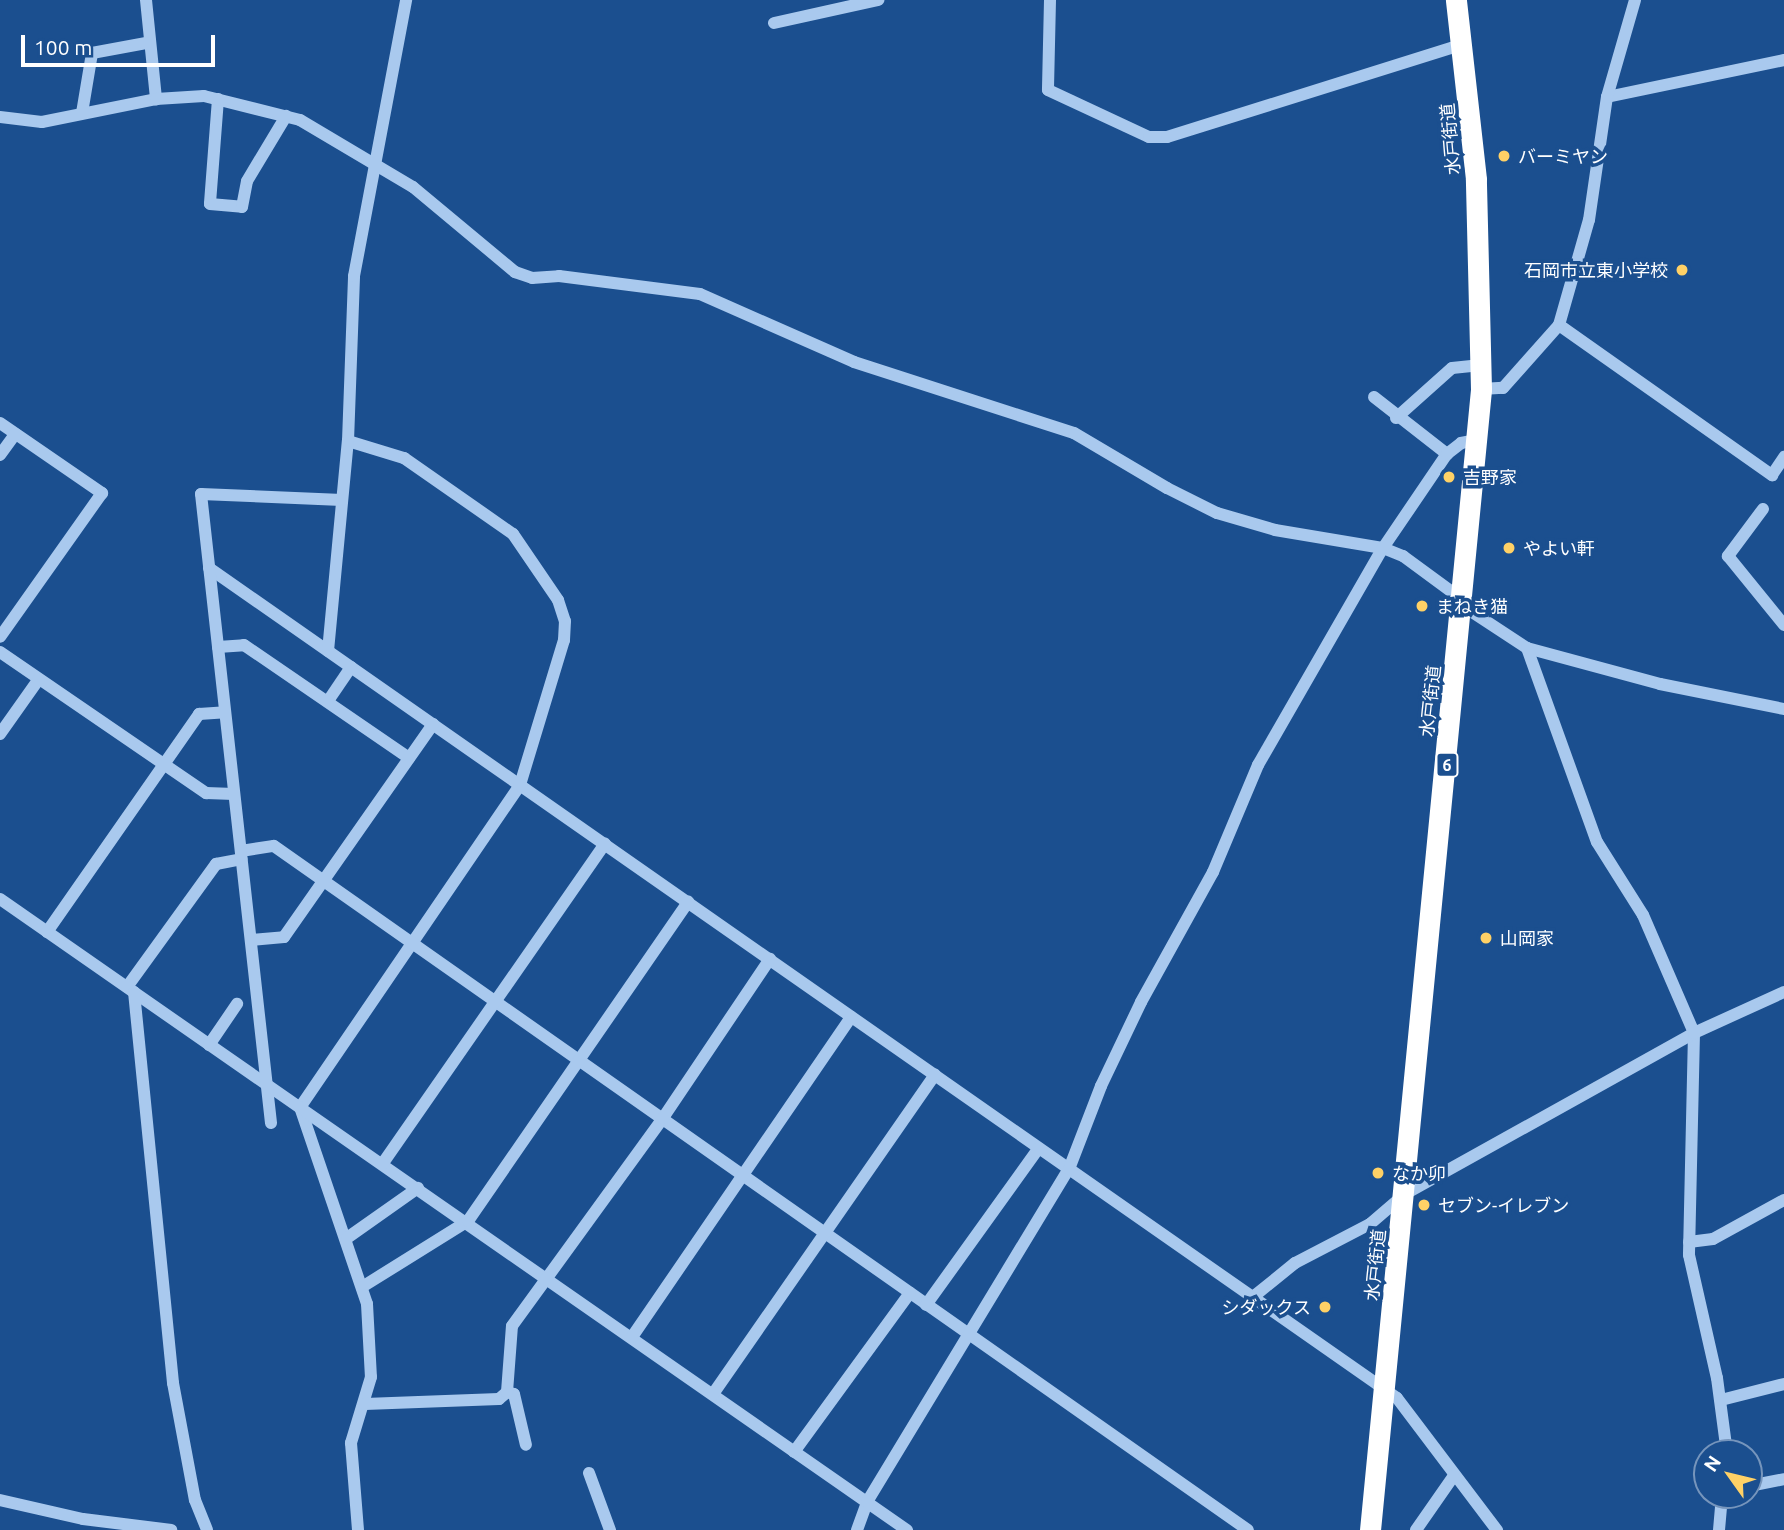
<!DOCTYPE html>
<html>
<head>
<meta charset="utf-8">
<style>
  body { margin:0 }
  #map { position:relative; width:1784px; height:1530px; overflow:hidden; background:#1b4f8f; font-family:Ubuntu,"Noto Sans JP",sans-serif }
  div>[style] { position:absolute }
  .minor>* { height:12px; margin:-6px; padding:0 6px; transform-origin:6px; border-radius:6px; background:#a9c9ee }
  .highway>* { height:21px; margin:-10.5px; padding:0 10.5px; transform-origin:10.5px; border-radius:10.5px; background:#fff }
  .dots>* { width:19px; height:19px; translate:-50% -50%; box-sizing:border-box; border:4px solid #1b4f8f; border-radius:50% }
  span { translate:-50% -50%; white-space:nowrap; text-align:center; line-height:1.15; -webkit-text-stroke:7px #1b4f8f; paint-order:stroke }
  .shield-label span { padding:2px 5px; background:#1b4f8f; border:2px solid; border-radius:5px; -webkit-text-stroke-width:0 }
  .shield-label { font-size:16px; color:#fff; font-weight:700 }
  .street-label { font-size:18px; color:#fff }
  .poi-label { font-size:18px; color:#fff }
  .left { translate:0 -50%; text-align:left }
  .right { translate:-100% -50%; text-align:right }
  .north { position:absolute; left:1693px; top:1439px; width:70px; height:70px; box-sizing:border-box; background:#1b4f8f; border:2px solid #7695bc; border-radius:50%; rotate:304deg; font-size:19px; font-weight:700; line-height:28px; text-align:center; color:#fff }
  .north::after { content:''; display:block; margin:auto; width:24px; height:32px; background:#ffd166; clip-path:polygon(50% 0,100% 100%,50% 72%,0 100%) }
  .scale { position:absolute; left:21px; top:35px; width:194px; height:32px; box-sizing:border-box; border:4px solid #fff; border-top:0; padding-left:9px; font-size:21px; line-height:24px; white-space:nowrap; color:#fff; -webkit-text-stroke:5px #1b4f8f; paint-order:stroke }
</style>
</head>
<body>
<div id="map">
  <div class="minor">
    <div style="left:146px;top:0;width:100px;rotate:84.2deg"></div>
    <div style="left:1050px;top:0;width:90px;rotate:91.3deg"></div>
    <div style="left:1048px;top:90px;width:111px;rotate:25deg"></div>
    <div style="left:1149px;top:137px;width:18px"></div>
    <div style="left:1167px;top:137px;width:310px;rotate:-17.4deg"></div>
    <div style="left:774px;top:23px;width:107px;rotate:-12.5deg"></div>
    <div style="left:1607px;top:97px;width:181px;rotate:-11.8deg"></div>
    <div style="left:218px;top:99px;width:105px;rotate:94.4deg"></div>
    <div style="left:210px;top:204px;width:32px;rotate:5deg"></div>
    <div style="left:242px;top:207px;width:26px;rotate:-79deg"></div>
    <div style="left:247px;top:181px;width:76px;rotate:-59deg"></div>
    <div style="left:82px;top:113px;width:61px;rotate:-80.5deg"></div>
    <div style="left:92px;top:53px;width:55px;rotate:-10.5deg"></div>
    <div style="left:0;top:117px;width:42px;rotate:6.8deg"></div>
    <div style="left:42px;top:122px;width:116px;rotate:-11.4deg"></div>
    <div style="left:156px;top:99px;width:48px;rotate:-3.6deg"></div>
    <div style="left:204px;top:96px;width:99px;rotate:14deg"></div>
    <div style="left:300px;top:120px;width:131px;rotate:30.7deg"></div>
    <div style="left:413px;top:187px;width:133px;rotate:39.8deg"></div>
    <div style="left:515px;top:272px;width:18px;rotate:19deg"></div>
    <div style="left:532px;top:278px;width:27px;rotate:-4deg"></div>
    <div style="left:559px;top:276px;width:142px;rotate:7.3deg"></div>
    <div style="left:700px;top:294px;width:168px;rotate:23.8deg"></div>
    <div style="left:854px;top:362px;width:231px;rotate:17.9deg"></div>
    <div style="left:1074px;top:433px;width:108px;rotate:30.6deg"></div>
    <div style="left:1167px;top:488px;width:56px;rotate:26.6deg"></div>
    <div style="left:1217px;top:513px;width:60px;rotate:16.3deg"></div>
    <div style="left:1275px;top:530px;width:109px;rotate:9.5deg"></div>
    <div style="left:1383px;top:548px;width:22px;rotate:22deg"></div>
    <div style="left:1403px;top:556px;width:61px;rotate:36.3deg"></div>
    <div style="left:1452px;top:592px;width:18px;rotate:52deg"></div>
    <div style="left:1463px;top:606px;width:77px;rotate:33.3deg"></div>
    <div style="left:1527px;top:648px;width:138px;rotate:15.1deg"></div>
    <div style="left:1660px;top:684px;width:126px;rotate:11.4deg"></div>
    <div style="left:1559px;top:325px;width:261px;rotate:35.2deg"></div>
    <div style="left:1772px;top:475px;width:22px;rotate:-56deg"></div>
    <div style="left:1481px;top:389px;width:22px;rotate:-3deg"></div>
    <div style="left:1503px;top:388px;width:84px;rotate:-48.4deg"></div>
    <div style="left:1559px;top:325px;width:109px;rotate:-74.1deg"></div>
    <div style="left:1589px;top:220px;width:124px;rotate:-81.7deg"></div>
    <div style="left:1607px;top:97px;width:101px;rotate:-73.9deg"></div>
    <div style="left:1374px;top:397px;width:93px;rotate:38deg"></div>
    <div style="left:1396px;top:418px;width:75px;rotate:-41.8deg"></div>
    <div style="left:1452px;top:368px;width:29px;rotate:-6deg"></div>
    <div style="left:0;top:423px;width:124px;rotate:34.5deg"></div>
    <div style="left:102px;top:493px;width:176px;rotate:125.3deg"></div>
    <div style="left:348px;top:441px;width:59px;rotate:16.9deg"></div>
    <div style="left:404px;top:458px;width:133px;rotate:34.9deg"></div>
    <div style="left:513px;top:534px;width:80px;rotate:55.7deg"></div>
    <div style="left:558px;top:600px;width:22px;rotate:72deg"></div>
    <div style="left:565px;top:621px;width:19px;rotate:93deg"></div>
    <div style="left:564px;top:640px;width:152px;rotate:106.9deg"></div>
    <div style="left:520px;top:785px;width:390px;rotate:124.3deg"></div>
    <div style="left:300px;top:1107px;width:208px;rotate:71.2deg"></div>
    <div style="left:367px;top:1304px;width:73px;rotate:86.9deg"></div>
    <div style="left:371px;top:1377px;width:69px;rotate:106.9deg"></div>
    <div style="left:351px;top:1443px;width:87px;rotate:85.4deg"></div>
    <div style="left:0;top:455px;width:26px;rotate:-54deg"></div>
    <div style="left:1763px;top:509px;width:59px;rotate:126.7deg"></div>
    <div style="left:1728px;top:556px;width:89px;rotate:50.9deg"></div>
    <div style="left:209px;top:568px;width:1449px;rotate:34.94deg"></div>
    <div style="left:1397px;top:1398px;width:166px;rotate:52.9deg"></div>
    <div style="left:218px;top:647px;width:26px;rotate:-4deg"></div>
    <div style="left:244px;top:645px;width:200px;rotate:34.4deg"></div>
    <div style="left:1527px;top:648px;width:206px;rotate:70.2deg"></div>
    <div style="left:1597px;top:842px;width:86px;rotate:57.8deg"></div>
    <div style="left:1643px;top:915px;width:129px;rotate:66.6deg"></div>
    <div style="left:1694px;top:1033px;width:222px;rotate:91.3deg"></div>
    <div style="left:1689px;top:1255px;width:126px;rotate:77.2deg"></div>
    <div style="left:1717px;top:1378px;width:76px;rotate:82.4deg"></div>
    <div style="left:328px;top:651px;width:211px;rotate:-84.6deg"></div>
    <div style="left:348px;top:441px;width:165px;rotate:-87.9deg"></div>
    <div style="left:354px;top:276px;width:281px;rotate:-79.3deg"></div>
    <div style="left:0;top:652px;width:250px;rotate:34.4deg"></div>
    <div style="left:206px;top:793px;width:28px;rotate:2deg"></div>
    <div style="left:328px;top:701px;width:41px;rotate:-55.9deg"></div>
    <div style="left:0;top:734px;width:67px;rotate:-54.7deg"></div>
    <div style="left:241px;top:851px;width:33px;rotate:-9deg"></div>
    <div style="left:274px;top:846px;width:1190px;rotate:35.08deg"></div>
    <div style="left:0;top:899px;width:1105px;rotate:34.83deg"></div>
    <div style="left:47px;top:932px;width:266px;rotate:-55.1deg"></div>
    <div style="left:199px;top:714px;width:26px;rotate:-4deg"></div>
    <div style="left:251px;top:940px;width:33px;rotate:-5deg"></div>
    <div style="left:284px;top:937px;width:260px;rotate:-55deg"></div>
    <div style="left:127px;top:987px;width:152px;rotate:-54.1deg"></div>
    <div style="left:216px;top:864px;width:26px;rotate:-11deg"></div>
    <div style="left:134px;top:992px;width:393px;rotate:84.3deg"></div>
    <div style="left:173px;top:1383px;width:119px;rotate:79.4deg"></div>
    <div style="left:195px;top:1500px;width:32px;rotate:68deg"></div>
    <div style="left:209px;top:1045px;width:50px;rotate:-55.7deg"></div>
    <div style="left:271px;top:1123px;width:633px;rotate:-96.35deg"></div>
    <div style="left:201px;top:494px;width:141px;rotate:2.4deg"></div>
    <div style="left:383px;top:1163px;width:389px;rotate:-55.2deg"></div>
    <div style="left:347px;top:1238px;width:87px;rotate:-35.2deg"></div>
    <div style="left:1689px;top:1242px;width:24px;rotate:-7deg"></div>
    <div style="left:1713px;top:1239px;width:81px;rotate:-28.8deg"></div>
    <div style="left:362px;top:1287px;width:125px;rotate:-31.9deg"></div>
    <div style="left:468px;top:1221px;width:388px;rotate:-55.4deg"></div>
    <div style="left:1253px;top:1297px;width:54px;rotate:-39deg"></div>
    <div style="left:1295px;top:1263px;width:85px;rotate:-27.5deg"></div>
    <div style="left:1370px;top:1224px;width:46px;rotate:-40.6deg"></div>
    <div style="left:1405px;top:1194px;width:331px;rotate:-29.1deg"></div>
    <div style="left:1694px;top:1033px;width:99px;rotate:-24.5deg"></div>
    <div style="left:926px;top:1305px;width:193px;rotate:-54.3deg"></div>
    <div style="left:632px;top:1337px;width:388px;rotate:-55.6deg"></div>
    <div style="left:507px;top:1392px;width:7px;rotate:16deg"></div>
    <div style="left:514px;top:1394px;width:52px;rotate:76.8deg"></div>
    <div style="left:713px;top:1394px;width:389px;rotate:-55.2deg"></div>
    <div style="left:1721px;top:1400px;width:65px;rotate:-14.3deg"></div>
    <div style="left:365px;top:1404px;width:134px;rotate:-2.1deg"></div>
    <div style="left:499px;top:1399px;width:11px;rotate:-41deg"></div>
    <div style="left:507px;top:1392px;width:66px;rotate:-85.7deg"></div>
    <div style="left:512px;top:1326px;width:257px;rotate:-54deg"></div>
    <div style="left:663px;top:1118px;width:192px;rotate:-56.1deg"></div>
    <div style="left:794px;top:1452px;width:197px;rotate:-53.9deg"></div>
    <div style="left:589px;top:1473px;width:61px;rotate:69.8deg"></div>
    <div style="left:1749px;top:1486px;width:36px;rotate:-11deg"></div>
    <div style="left:0;top:1500px;width:85px;rotate:12.9deg"></div>
    <div style="left:83px;top:1519px;width:89px;rotate:7.1deg"></div>
    <div style="left:857px;top:1530px;width:30px;rotate:-70deg"></div>
    <div style="left:867px;top:1502px;width:389px;rotate:-58.8deg"></div>
    <div style="left:1069px;top:1169px;width:89px;rotate:-68.9deg"></div>
    <div style="left:1101px;top:1086px;width:93px;rotate:-64.5deg"></div>
    <div style="left:1141px;top:1002px;width:149px;rotate:-61deg"></div>
    <div style="left:1213px;top:872px;width:116px;rotate:-67.2deg"></div>
    <div style="left:1258px;top:765px;width:250px;rotate:-60.1deg"></div>
    <div style="left:1383px;top:548px;width:114px;rotate:-55.8deg"></div>
    <div style="left:1447px;top:454px;width:18px;rotate:-38deg"></div>
    <div style="left:1461px;top:443px;width:16px;rotate:-11deg"></div>
    <div style="left:1416px;top:1530px;width:65px;rotate:-55.1deg"></div>
    <div style="left:1719px;top:1530px;width:35px;rotate:-85deg"></div>
  </div>
  <div class="highway">
    <div style="left:1370px;top:1530px;width:1146px;rotate:-84.44deg"></div>
    <div style="left:1481px;top:389px;width:210px;rotate:-91.4deg"></div>
    <div style="left:1476px;top:179px;width:180px;rotate:-96.4deg"></div>
  </div>
  <div class="dots">
    <div style="left:1504px;top:156px;background:#ffd166"></div>
    <div style="left:1682px;top:270px;background:#ffd166"></div>
    <div style="left:1449px;top:477px;background:#ffd166"></div>
    <div style="left:1509px;top:548px;background:#ffd166"></div>
    <div style="left:1422px;top:606px;background:#ffd166"></div>
    <div style="left:1486px;top:938px;background:#ffd166"></div>
    <div style="left:1378px;top:1173px;background:#ffd166"></div>
    <div style="left:1424px;top:1205px;background:#ffd166"></div>
    <div style="left:1325px;top:1307px;background:#ffd166"></div>
  </div>
  <div class="shield-label">
    <span style="left:1447px;top:765px">6</span>
  </div>
  <div class="street-label">
    <span style="left:1450px;top:139px;rotate:-95deg">水戸街道</span>
    <span style="left:1430px;top:701px;rotate:-84deg">水戸街道</span>
    <span style="left:1375px;top:1265px;rotate:-84deg">水戸街道</span>
  </div>
  <div class="poi-label">
    <span class="left" style="left:1518px;top:156px">バーミヤン</span>
    <span class="right" style="left:1668px;top:270px">石岡市立東小学校</span>
    <span class="left" style="left:1463px;top:477px">吉野家</span>
    <span class="left" style="left:1523px;top:548px">やよい軒</span>
    <span class="left" style="left:1436px;top:606px">まねき猫</span>
    <span class="left" style="left:1500px;top:938px">山岡家</span>
    <span class="left" style="left:1392px;top:1173px">なか卯</span>
    <span class="left" style="left:1438px;top:1205px">セブン-イレブン</span>
    <span class="right" style="left:1311px;top:1307px">シダックス</span>
  </div>
  <div class="north">N</div>
  <div class="scale">100 m</div>
</div>
</body>
</html>
